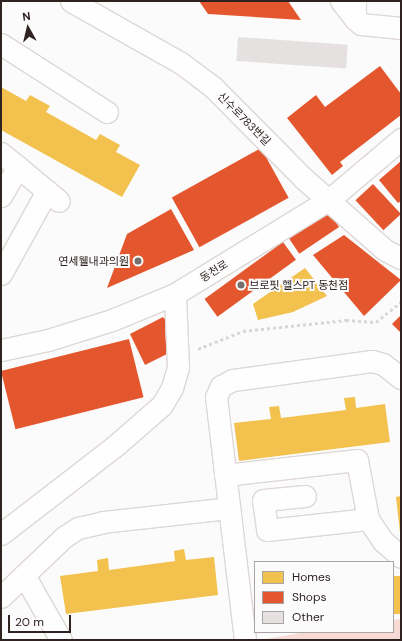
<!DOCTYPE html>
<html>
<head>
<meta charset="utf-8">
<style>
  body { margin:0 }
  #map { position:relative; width:402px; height:641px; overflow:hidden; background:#fbfbfb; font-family:"DM Sans","Noto Sans KR",sans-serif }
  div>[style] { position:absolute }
  .green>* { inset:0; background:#f7dad3 }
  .homes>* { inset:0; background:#f2c14e; transform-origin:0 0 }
  .shops>* { inset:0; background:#e4572e; transform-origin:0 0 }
  .building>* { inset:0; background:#e5e1e0; transform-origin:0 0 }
  .path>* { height:2.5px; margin-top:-1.25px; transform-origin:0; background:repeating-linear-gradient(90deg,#d8d7d7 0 3px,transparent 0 6px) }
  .roads { filter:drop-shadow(1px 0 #ded7d6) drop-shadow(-1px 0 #ded7d6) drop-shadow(0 1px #ded7d6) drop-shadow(0 -1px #ded7d6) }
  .minor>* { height:21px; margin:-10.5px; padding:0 10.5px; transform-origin:10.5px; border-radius:10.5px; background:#fefefe }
  .dots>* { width:11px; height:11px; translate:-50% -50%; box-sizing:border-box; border:2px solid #fbfbfb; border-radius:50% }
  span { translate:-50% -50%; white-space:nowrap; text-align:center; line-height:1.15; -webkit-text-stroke:4px #fbfbfb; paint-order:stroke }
  .street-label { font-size:11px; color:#2e2321 }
  .poi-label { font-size:11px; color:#2e2321 }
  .right { translate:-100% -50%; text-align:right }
  .left { translate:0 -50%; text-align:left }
  .frame { position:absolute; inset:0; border:2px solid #2e2321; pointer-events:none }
  .legend { position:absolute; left:254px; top:561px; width:140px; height:72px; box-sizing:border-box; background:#fbfbfb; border:1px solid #a9a5a4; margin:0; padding:5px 7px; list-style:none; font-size:12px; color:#2e2321 }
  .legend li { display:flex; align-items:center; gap:8px; height:20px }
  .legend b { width:20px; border:1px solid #a9a5a4 }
  .north { position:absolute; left:8px; top:8px; width:40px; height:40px; -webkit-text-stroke:3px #fbfbfb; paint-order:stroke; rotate:352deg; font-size:11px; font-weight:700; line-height:16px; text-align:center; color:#2e2321 }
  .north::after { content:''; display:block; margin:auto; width:14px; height:18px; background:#2e2321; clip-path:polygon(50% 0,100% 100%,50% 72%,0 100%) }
  .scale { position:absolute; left:8px; top:615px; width:63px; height:18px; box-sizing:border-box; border:2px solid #2e2321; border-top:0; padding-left:5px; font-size:12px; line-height:14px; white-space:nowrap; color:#2e2321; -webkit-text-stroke:3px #fbfbfb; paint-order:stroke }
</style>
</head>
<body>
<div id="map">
  <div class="green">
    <div style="clip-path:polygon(401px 619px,401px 640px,260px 640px,306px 632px,393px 632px,393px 620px)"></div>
  </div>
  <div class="homes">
    <div style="clip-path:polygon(1px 87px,26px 101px,30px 95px,50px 106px,46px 112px,96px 140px,100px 134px,120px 145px,116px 152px,140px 165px,122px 197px,1px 130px)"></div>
    <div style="clip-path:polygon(305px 268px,327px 296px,293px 312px,258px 320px,253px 304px)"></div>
    <div style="clip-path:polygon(355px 397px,356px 408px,385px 404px,390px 442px,239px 461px,234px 423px,271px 419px,269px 407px,279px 406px,281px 418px,346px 410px,344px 398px)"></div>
    <div style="clip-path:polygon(401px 496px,401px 532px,400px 532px,396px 497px)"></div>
    <div style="clip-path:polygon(184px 549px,186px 560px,214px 557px,218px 595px,66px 614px,60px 576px,98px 571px,97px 560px,108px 558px,109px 570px,175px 561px,174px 551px)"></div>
    <div style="left:401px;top:576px;width:38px;height:8px;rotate:90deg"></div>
  </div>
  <div class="shops">
    <div style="clip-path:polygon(199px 1px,288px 1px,301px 20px,208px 14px)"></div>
    <div style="clip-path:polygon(380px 66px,401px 94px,401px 115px,340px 162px,343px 166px,332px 175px,287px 118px,316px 95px,325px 107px)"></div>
    <div style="left:261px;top:148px;width:57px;height:102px;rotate:61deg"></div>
    <div style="clip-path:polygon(401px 161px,401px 201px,398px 203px,379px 180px)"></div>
    <div style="left:373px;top:184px;width:41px;height:24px;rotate:47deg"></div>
    <div style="clip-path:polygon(171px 209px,194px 250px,107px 288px,127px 234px)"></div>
    <div style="left:329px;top:212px;width:18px;height:48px;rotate:56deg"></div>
    <div style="clip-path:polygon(344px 235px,401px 280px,364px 316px,313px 255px)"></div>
    <div style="left:283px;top:242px;width:22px;height:97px;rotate:54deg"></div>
    <div style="clip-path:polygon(401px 315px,401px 333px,392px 324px)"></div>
    <div style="clip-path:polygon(163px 317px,172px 327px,169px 353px,145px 365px,130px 334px)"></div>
    <div style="left:129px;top:339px;width:60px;height:132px;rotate:76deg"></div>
  </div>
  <div class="building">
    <div style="left:238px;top:37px;width:110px;height:24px;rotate:4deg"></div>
  </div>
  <div class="path">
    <div style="left:198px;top:349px;width:48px;rotate:-21.8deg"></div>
    <div style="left:243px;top:331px;width:104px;rotate:-6.1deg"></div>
    <div style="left:346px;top:320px;width:30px;rotate:4deg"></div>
    <div style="left:376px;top:322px;width:32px;rotate:-39deg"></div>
  </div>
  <div class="roads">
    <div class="minor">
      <div style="left:71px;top:1px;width:126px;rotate:29.4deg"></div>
      <div style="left:181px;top:63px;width:41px;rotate:37.1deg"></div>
      <div style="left:214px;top:88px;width:127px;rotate:45.3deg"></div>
      <div style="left:303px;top:178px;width:109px;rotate:41.3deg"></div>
      <div style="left:385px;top:250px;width:18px;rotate:27deg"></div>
      <div style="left:341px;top:1px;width:23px;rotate:52deg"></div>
      <div style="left:355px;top:19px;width:18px;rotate:-90deg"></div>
      <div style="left:355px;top:19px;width:8px;rotate:40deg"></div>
      <div style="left:361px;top:24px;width:40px;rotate:5.7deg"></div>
      <div style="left:1px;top:44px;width:126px;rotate:32.7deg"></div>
      <div style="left:1px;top:153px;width:75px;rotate:39.6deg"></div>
      <div style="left:1px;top:196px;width:34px;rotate:-60deg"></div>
      <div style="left:1px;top:274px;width:95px;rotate:-61deg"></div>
      <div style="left:1px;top:350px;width:48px;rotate:-12deg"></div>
      <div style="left:48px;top:340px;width:67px;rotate:-17.4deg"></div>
      <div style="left:112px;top:320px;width:68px;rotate:-22.4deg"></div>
      <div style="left:175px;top:294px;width:182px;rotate:-31.5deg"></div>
      <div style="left:330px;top:199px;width:93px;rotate:-40.2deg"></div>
      <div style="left:225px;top:475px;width:133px;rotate:-6.5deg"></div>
      <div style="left:357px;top:460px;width:60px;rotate:79.4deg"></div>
      <div style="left:368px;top:519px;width:27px;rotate:56deg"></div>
      <div style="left:383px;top:541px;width:24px;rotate:42deg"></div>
      <div style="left:305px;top:496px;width:42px;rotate:174.6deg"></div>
      <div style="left:263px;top:500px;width:30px;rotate:82deg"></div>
      <div style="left:267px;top:530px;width:102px;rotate:-6.2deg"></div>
      <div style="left:1px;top:534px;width:144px;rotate:-37.7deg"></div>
      <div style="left:115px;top:446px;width:62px;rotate:-41.1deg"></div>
      <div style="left:162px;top:405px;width:20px;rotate:-60deg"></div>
      <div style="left:172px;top:388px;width:22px;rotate:-74deg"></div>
      <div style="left:178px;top:367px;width:73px;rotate:-92.4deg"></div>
      <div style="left:24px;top:575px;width:75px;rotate:60.4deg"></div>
      <div style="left:1px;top:597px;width:87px;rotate:-43.6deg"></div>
      <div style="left:64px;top:537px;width:17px;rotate:-33deg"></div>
      <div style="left:78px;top:528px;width:26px;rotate:-13deg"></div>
      <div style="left:103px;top:522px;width:127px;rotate:-6.3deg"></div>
      <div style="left:245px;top:640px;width:245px;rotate:-96.8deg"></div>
      <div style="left:216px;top:397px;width:12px;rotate:-66deg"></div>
      <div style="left:221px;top:386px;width:13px;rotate:-27deg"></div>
      <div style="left:233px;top:380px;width:140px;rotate:-7.8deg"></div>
      <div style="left:372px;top:361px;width:11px;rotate:15deg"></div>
      <div style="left:383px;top:364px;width:23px;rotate:38deg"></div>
    </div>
  </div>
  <div class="dots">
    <div style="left:138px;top:261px;background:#766f6d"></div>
    <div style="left:241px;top:285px;background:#766f6d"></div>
  </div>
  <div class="street-label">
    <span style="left:244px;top:119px;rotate:45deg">신수로783번길</span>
    <span style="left:214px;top:271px;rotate:-32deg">동천로</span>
  </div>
  <div class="poi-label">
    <span class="right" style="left:129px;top:261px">연세웰내과의원</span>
    <span class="left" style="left:249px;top:285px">브로핏 헬스PT 동천점</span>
  </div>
  <div class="frame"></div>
  <ul class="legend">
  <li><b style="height:11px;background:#f2c14e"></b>Homes</li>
  <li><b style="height:11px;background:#e4572e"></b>Shops</li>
  <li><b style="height:11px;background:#e5e1e0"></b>Other</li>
  </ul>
  <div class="north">N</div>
  <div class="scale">20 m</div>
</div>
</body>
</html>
